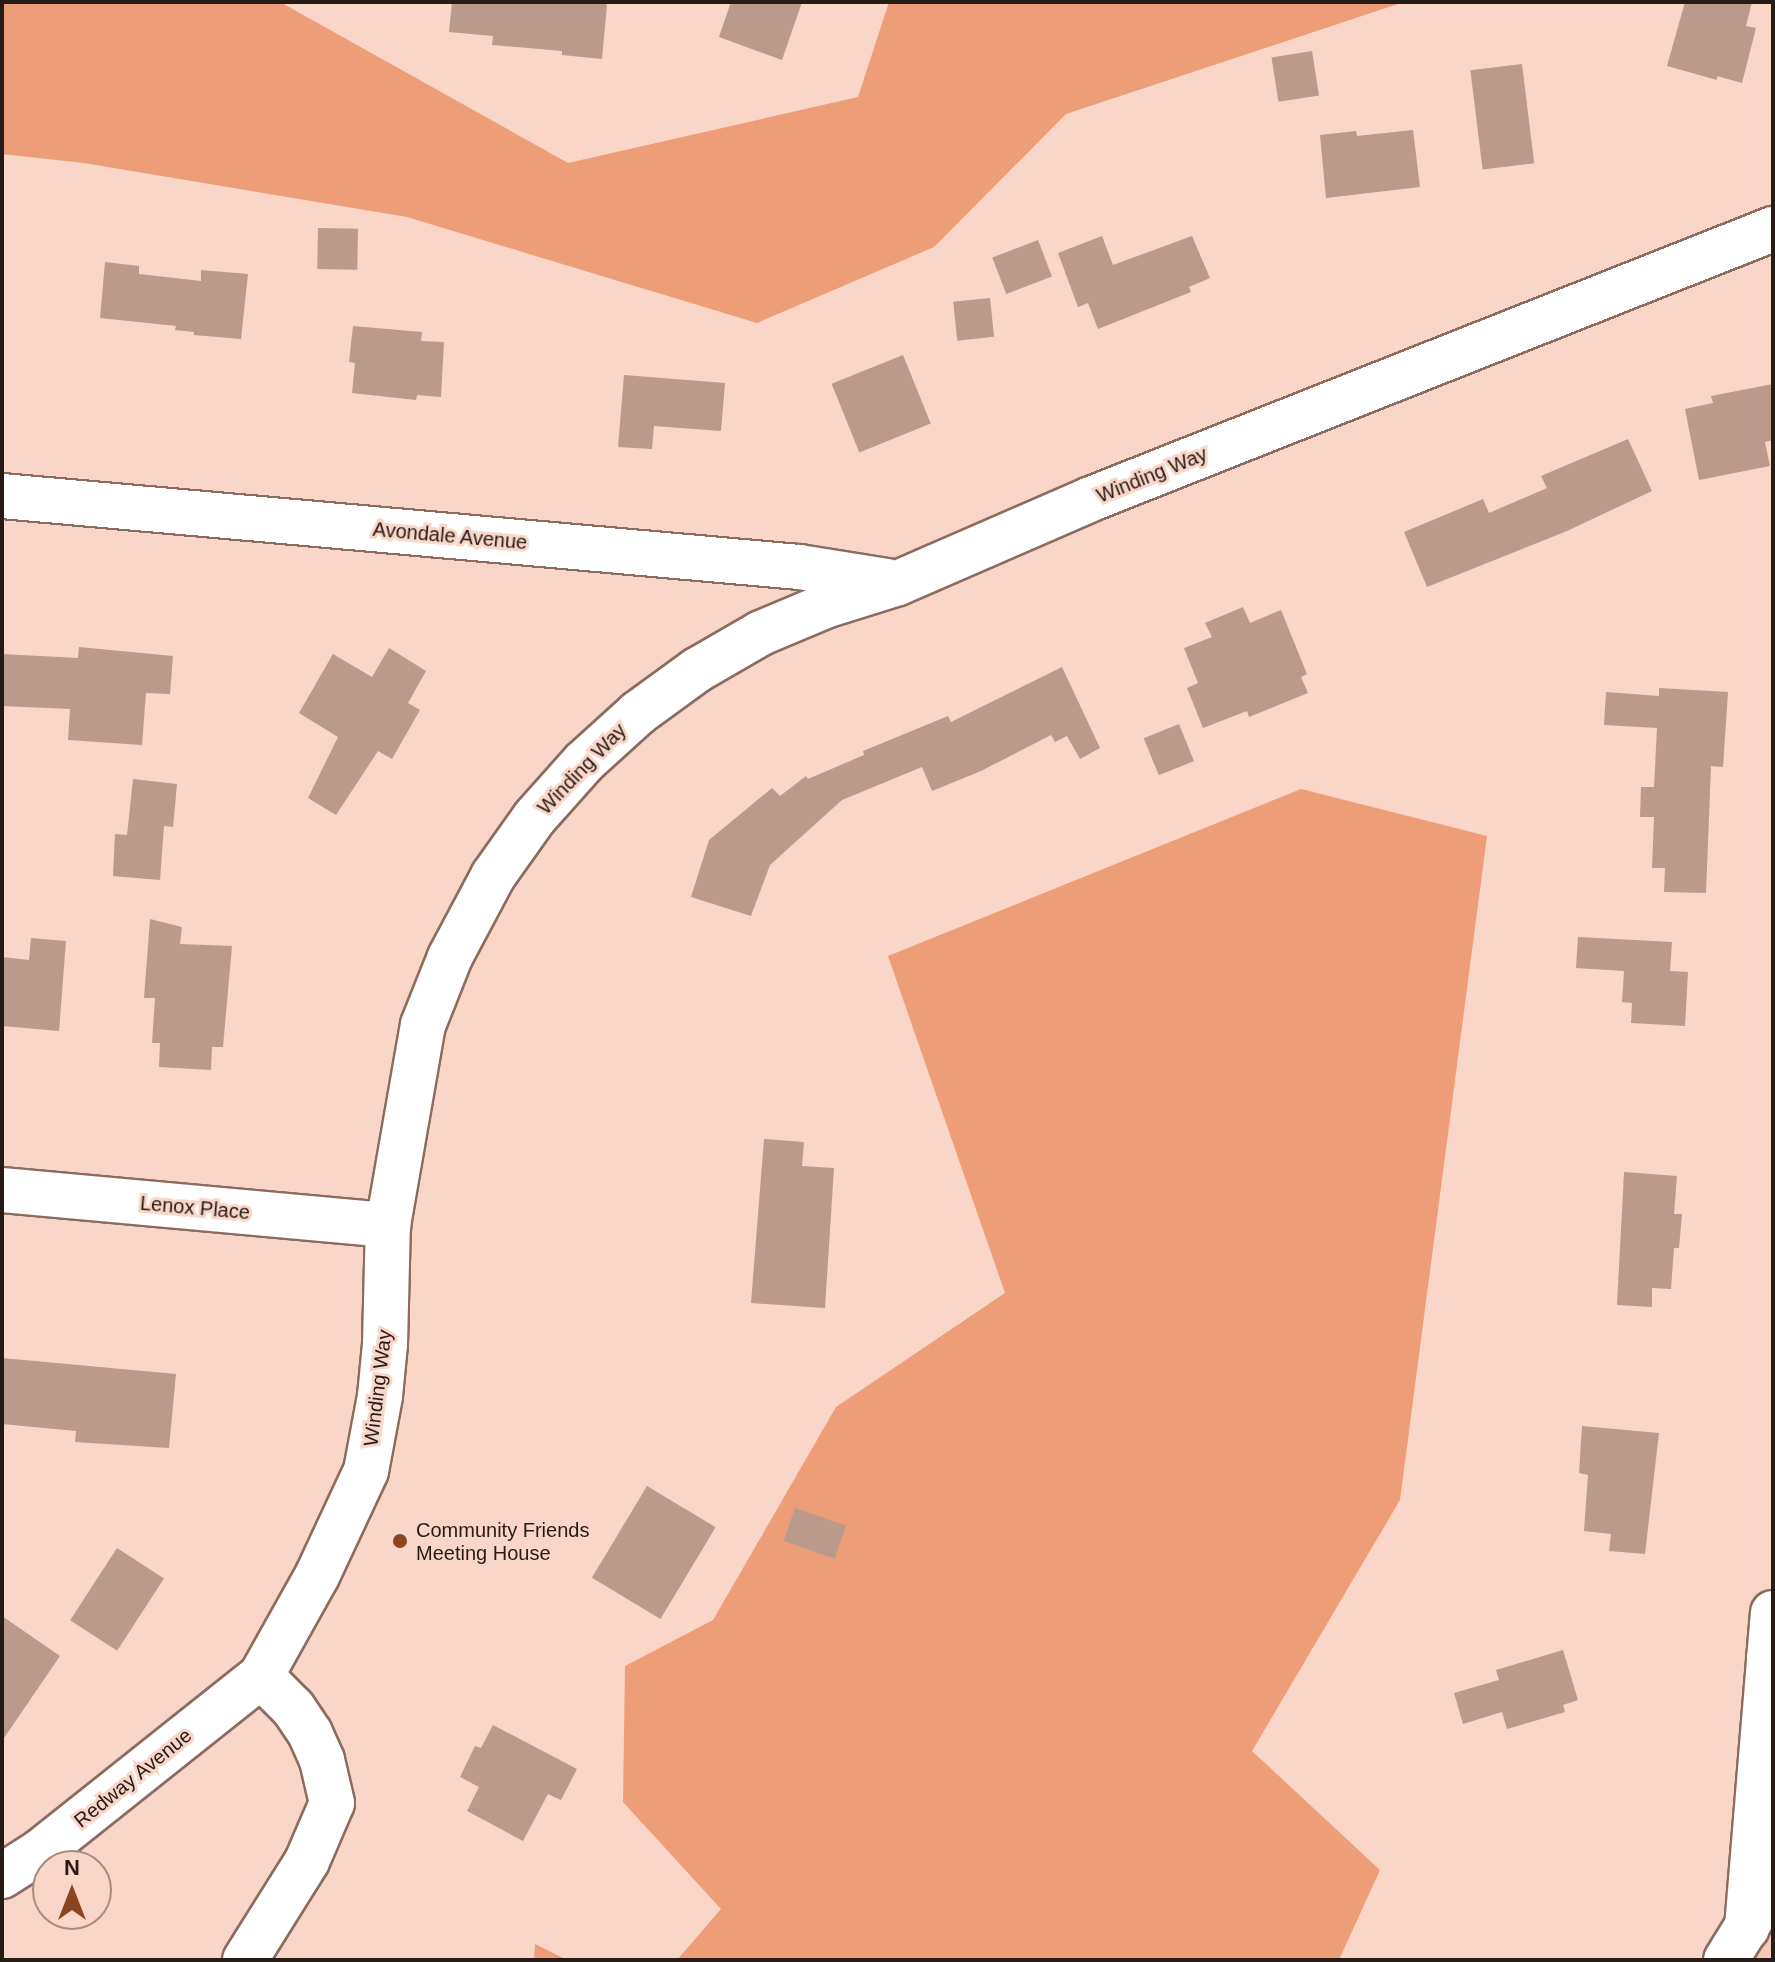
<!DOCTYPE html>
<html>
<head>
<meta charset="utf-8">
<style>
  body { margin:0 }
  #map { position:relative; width:1775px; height:1962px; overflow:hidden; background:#f9d6c7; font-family:Helvetica,sans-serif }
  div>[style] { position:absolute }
  .built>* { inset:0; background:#f5cbb8 }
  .green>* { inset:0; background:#ed9d78 }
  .building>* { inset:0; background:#ba9a8b; transform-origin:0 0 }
  .roads { filter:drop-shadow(2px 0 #8b6c5f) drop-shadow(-2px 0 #8b6c5f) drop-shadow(0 2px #8b6c5f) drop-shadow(0 -2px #8b6c5f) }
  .street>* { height:44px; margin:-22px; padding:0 22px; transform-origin:22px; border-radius:22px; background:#fff }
  .secondary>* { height:44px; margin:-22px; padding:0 22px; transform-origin:22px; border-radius:22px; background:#fff }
  .dots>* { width:22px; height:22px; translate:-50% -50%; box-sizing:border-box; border:4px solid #f9d6c7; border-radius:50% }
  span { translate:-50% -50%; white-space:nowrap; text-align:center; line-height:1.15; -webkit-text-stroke:6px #f9d6c7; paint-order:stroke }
  .street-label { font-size:20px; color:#271b16 }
  .poi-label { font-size:20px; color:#271b16 }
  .left { translate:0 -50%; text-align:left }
  .frame { position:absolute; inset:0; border:4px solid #271b16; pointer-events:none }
  .north { position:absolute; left:32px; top:1850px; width:80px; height:80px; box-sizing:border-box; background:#f9d6c7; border:2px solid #a58b80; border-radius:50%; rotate:0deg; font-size:22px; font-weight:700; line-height:32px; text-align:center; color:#271b16 }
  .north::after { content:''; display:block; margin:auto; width:28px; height:36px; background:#8c4521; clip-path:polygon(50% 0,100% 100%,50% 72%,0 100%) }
</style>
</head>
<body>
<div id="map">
  <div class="built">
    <div style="clip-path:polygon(1773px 1884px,1773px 1960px,1726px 1960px)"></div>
  </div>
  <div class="green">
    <div style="clip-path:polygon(2px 2px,280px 2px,568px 163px,858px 97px,889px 2px,1404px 2px,1066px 114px,934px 247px,757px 323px,407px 217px,84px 163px,2px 154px)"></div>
    <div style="clip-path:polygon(1301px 789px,1487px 836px,1400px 1500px,1252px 1751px,1380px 1870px,1339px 1960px,677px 1960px,721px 1909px,623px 1802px,625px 1666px,713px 1620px,836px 1407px,1005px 1293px,888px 956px)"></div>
    <div style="clip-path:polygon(535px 1944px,567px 1960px,534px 1960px)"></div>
  </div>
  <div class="building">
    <div style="clip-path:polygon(452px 2px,603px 2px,607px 5px,602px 59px,562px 55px,562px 51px,492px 45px,493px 36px,449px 32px)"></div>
    <div style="clip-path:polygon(731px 2px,802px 2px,782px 60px,719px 37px)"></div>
    <div style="clip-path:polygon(1685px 2px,1752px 2px,1746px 26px,1756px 28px,1742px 83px,1717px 76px,1717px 80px,1667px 66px)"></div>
    <div style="left:1312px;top:51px;width:45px;height:41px;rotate:81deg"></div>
    <div style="left:1522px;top:64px;width:100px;height:52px;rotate:83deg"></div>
    <div style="clip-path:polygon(1413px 130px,1420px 187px,1326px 198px,1320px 135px,1356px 131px,1357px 136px)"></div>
    <div style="left:318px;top:228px;width:40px;height:41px;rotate:1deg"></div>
    <div style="clip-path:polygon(1102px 236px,1113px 265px,1192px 236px,1210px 278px,1189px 287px,1191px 292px,1098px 329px,1088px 303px,1078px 307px,1058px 253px)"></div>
    <div style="left:1038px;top:240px;width:39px;height:49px;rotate:69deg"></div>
    <div style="clip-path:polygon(105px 262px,139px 266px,139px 274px,201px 281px,201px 270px,248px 274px,241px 339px,194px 335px,194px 332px,175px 330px,176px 326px,100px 318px)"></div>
    <div style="left:990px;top:298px;width:39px;height:37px;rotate:84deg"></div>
    <div style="clip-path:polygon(353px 326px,422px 332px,421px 341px,444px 342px,441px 397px,417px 395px,416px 400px,352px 393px,355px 363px,349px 362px)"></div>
    <div style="left:903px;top:355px;width:74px;height:77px;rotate:68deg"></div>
    <div style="clip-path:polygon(624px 375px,725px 383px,721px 431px,654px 426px,652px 449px,618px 447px)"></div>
    <div style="clip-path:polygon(1773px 384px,1773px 440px,1765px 442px,1770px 466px,1699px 480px,1685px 409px,1713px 403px,1711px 396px)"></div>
    <div style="clip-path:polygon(1628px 439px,1652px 491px,1567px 531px,1427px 587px,1404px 532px,1483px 499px,1489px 513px,1547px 488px,1541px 476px)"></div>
    <div style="clip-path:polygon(1243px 607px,1250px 623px,1281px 610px,1307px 674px,1301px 677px,1308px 693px,1249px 717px,1247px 711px,1203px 728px,1187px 688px,1198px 683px,1184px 648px,1212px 637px,1205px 623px)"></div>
    <div style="clip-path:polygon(79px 647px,173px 656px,170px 694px,146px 693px,142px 745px,68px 740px,70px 709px,2px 706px,2px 654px,78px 658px)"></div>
    <div style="clip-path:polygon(389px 648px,426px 671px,408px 703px,420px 710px,392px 759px,378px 751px,336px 815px,308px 798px,338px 737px,299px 713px,333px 654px,372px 677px)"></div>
    <div style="clip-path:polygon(1062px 667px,1100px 748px,1080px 759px,1067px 736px,1055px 742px,1051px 735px,981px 771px,932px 791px,922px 767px,842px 800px,770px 865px,751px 916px,691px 897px,709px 840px,772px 788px,780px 796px,806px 776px,808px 779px,864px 755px,863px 751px,948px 716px,951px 722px)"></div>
    <div style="clip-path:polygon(1659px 688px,1728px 692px,1723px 767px,1711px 766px,1706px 893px,1664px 892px,1665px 868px,1652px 868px,1654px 817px,1640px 817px,1641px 787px,1654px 787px,1657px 728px,1604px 725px,1606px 692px,1659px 696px)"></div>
    <div style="left:1179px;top:724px;width:40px;height:38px;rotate:68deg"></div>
    <div style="clip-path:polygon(133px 779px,177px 784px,173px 827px,164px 826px,160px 880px,113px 876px,115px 834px,127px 835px)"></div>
    <div style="clip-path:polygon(150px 919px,182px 927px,180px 944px,232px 946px,223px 1047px,212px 1047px,211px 1070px,159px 1067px,160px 1043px,152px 1043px,155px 998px,144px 998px)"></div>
    <div style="clip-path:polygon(1578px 937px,1672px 942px,1670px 971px,1688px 972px,1685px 1026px,1631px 1023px,1632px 1003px,1622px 1002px,1624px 971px,1576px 968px)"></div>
    <div style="clip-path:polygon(31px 938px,66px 941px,59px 1031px,2px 1026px,2px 957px,29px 960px)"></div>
    <div style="clip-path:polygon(764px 1139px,804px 1142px,802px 1166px,834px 1168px,825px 1308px,751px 1303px)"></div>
    <div style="clip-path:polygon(1624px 1172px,1677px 1176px,1674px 1214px,1682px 1214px,1679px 1248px,1674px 1248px,1671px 1289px,1652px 1288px,1652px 1307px,1617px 1305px)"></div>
    <div style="clip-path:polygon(2px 1358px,176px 1374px,169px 1448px,75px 1442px,76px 1431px,2px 1424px)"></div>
    <div style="clip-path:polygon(1582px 1426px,1659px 1433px,1645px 1554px,1609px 1551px,1611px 1534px,1584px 1531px,1588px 1475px,1579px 1473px)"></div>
    <div style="left:647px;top:1486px;width:80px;height:107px;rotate:31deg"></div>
    <div style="left:795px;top:1508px;width:54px;height:35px;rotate:19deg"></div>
    <div style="left:117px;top:1548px;width:56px;height:86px;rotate:33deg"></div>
    <div style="clip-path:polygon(2px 1616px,60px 1656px,2px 1741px)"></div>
    <div style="clip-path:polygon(1563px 1650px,1578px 1700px,1563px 1705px,1565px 1712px,1507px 1729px,1502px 1712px,1463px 1724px,1454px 1693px,1499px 1680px,1496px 1670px)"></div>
    <div style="clip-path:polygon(493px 1725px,577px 1769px,561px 1800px,548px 1794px,523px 1841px,467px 1811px,479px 1787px,460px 1777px,475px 1746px,481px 1748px)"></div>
  </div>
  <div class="roads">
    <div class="street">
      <div style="left:2px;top:496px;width:800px;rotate:5.09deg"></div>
      <div style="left:799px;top:567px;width:89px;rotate:9deg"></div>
      <div style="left:2px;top:1190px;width:388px;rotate:5.2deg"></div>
      <div style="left:2px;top:1876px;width:46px;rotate:-32.7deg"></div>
      <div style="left:41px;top:1851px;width:281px;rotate:-38.5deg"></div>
      <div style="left:261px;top:1676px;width:115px;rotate:-60.8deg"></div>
      <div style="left:317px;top:1576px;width:116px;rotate:-65deg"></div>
      <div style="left:366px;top:1471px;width:76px;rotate:-79.4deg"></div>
      <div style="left:380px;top:1396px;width:52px;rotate:-84.5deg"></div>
      <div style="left:385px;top:1344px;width:119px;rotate:-88.6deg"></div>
      <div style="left:388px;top:1225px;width:203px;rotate:-80.1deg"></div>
      <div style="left:423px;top:1025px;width:73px;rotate:-68.3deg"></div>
      <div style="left:450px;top:957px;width:92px;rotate:-62deg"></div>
      <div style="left:493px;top:876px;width:72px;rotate:-54.6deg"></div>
      <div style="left:535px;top:817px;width:74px;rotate:-48.3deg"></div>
      <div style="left:584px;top:762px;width:73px;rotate:-42.2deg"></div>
      <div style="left:638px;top:713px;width:73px;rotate:-36.1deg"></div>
      <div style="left:697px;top:670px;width:74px;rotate:-30deg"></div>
      <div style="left:761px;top:633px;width:73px;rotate:-22.7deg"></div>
      <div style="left:828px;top:605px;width:73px;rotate:-17.4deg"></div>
      <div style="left:898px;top:583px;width:210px;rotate:-23.5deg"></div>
      <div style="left:1091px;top:499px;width:734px;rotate:-21.6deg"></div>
      <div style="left:1747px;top:1928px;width:316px;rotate:-85.3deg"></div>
      <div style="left:245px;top:1960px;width:117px;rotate:-57.9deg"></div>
      <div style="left:307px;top:1861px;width:63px;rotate:-66.7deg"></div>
      <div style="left:332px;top:1803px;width:44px;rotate:-103.1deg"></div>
      <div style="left:322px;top:1760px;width:30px;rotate:-114deg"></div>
      <div style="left:310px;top:1733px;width:30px;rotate:-124deg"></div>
      <div style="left:293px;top:1708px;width:45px;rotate:-135deg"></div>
    </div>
    <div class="secondary">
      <div style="left:1769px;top:1658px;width:4px;rotate:27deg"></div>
      <div style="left:1726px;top:1960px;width:89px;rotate:-58.3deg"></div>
    </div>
  </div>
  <div class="dots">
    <div style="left:400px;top:1541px;background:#8c4521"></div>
  </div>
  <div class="street-label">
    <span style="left:1152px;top:475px;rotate:-22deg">Winding Way</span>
    <span style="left:450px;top:536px;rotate:5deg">Avondale Avenue</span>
    <span style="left:582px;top:769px;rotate:-46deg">Winding Way</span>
    <span style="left:195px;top:1208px;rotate:5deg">Lenox Place</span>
    <span style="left:378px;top:1388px;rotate:-83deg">Winding Way</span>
    <span style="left:133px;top:1778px;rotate:-39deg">Redway Avenue</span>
  </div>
  <div class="poi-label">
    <span class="left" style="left:416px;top:1542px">Community Friends<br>Meeting House</span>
  </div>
  <div class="frame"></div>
  <div class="north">N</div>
</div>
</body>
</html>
